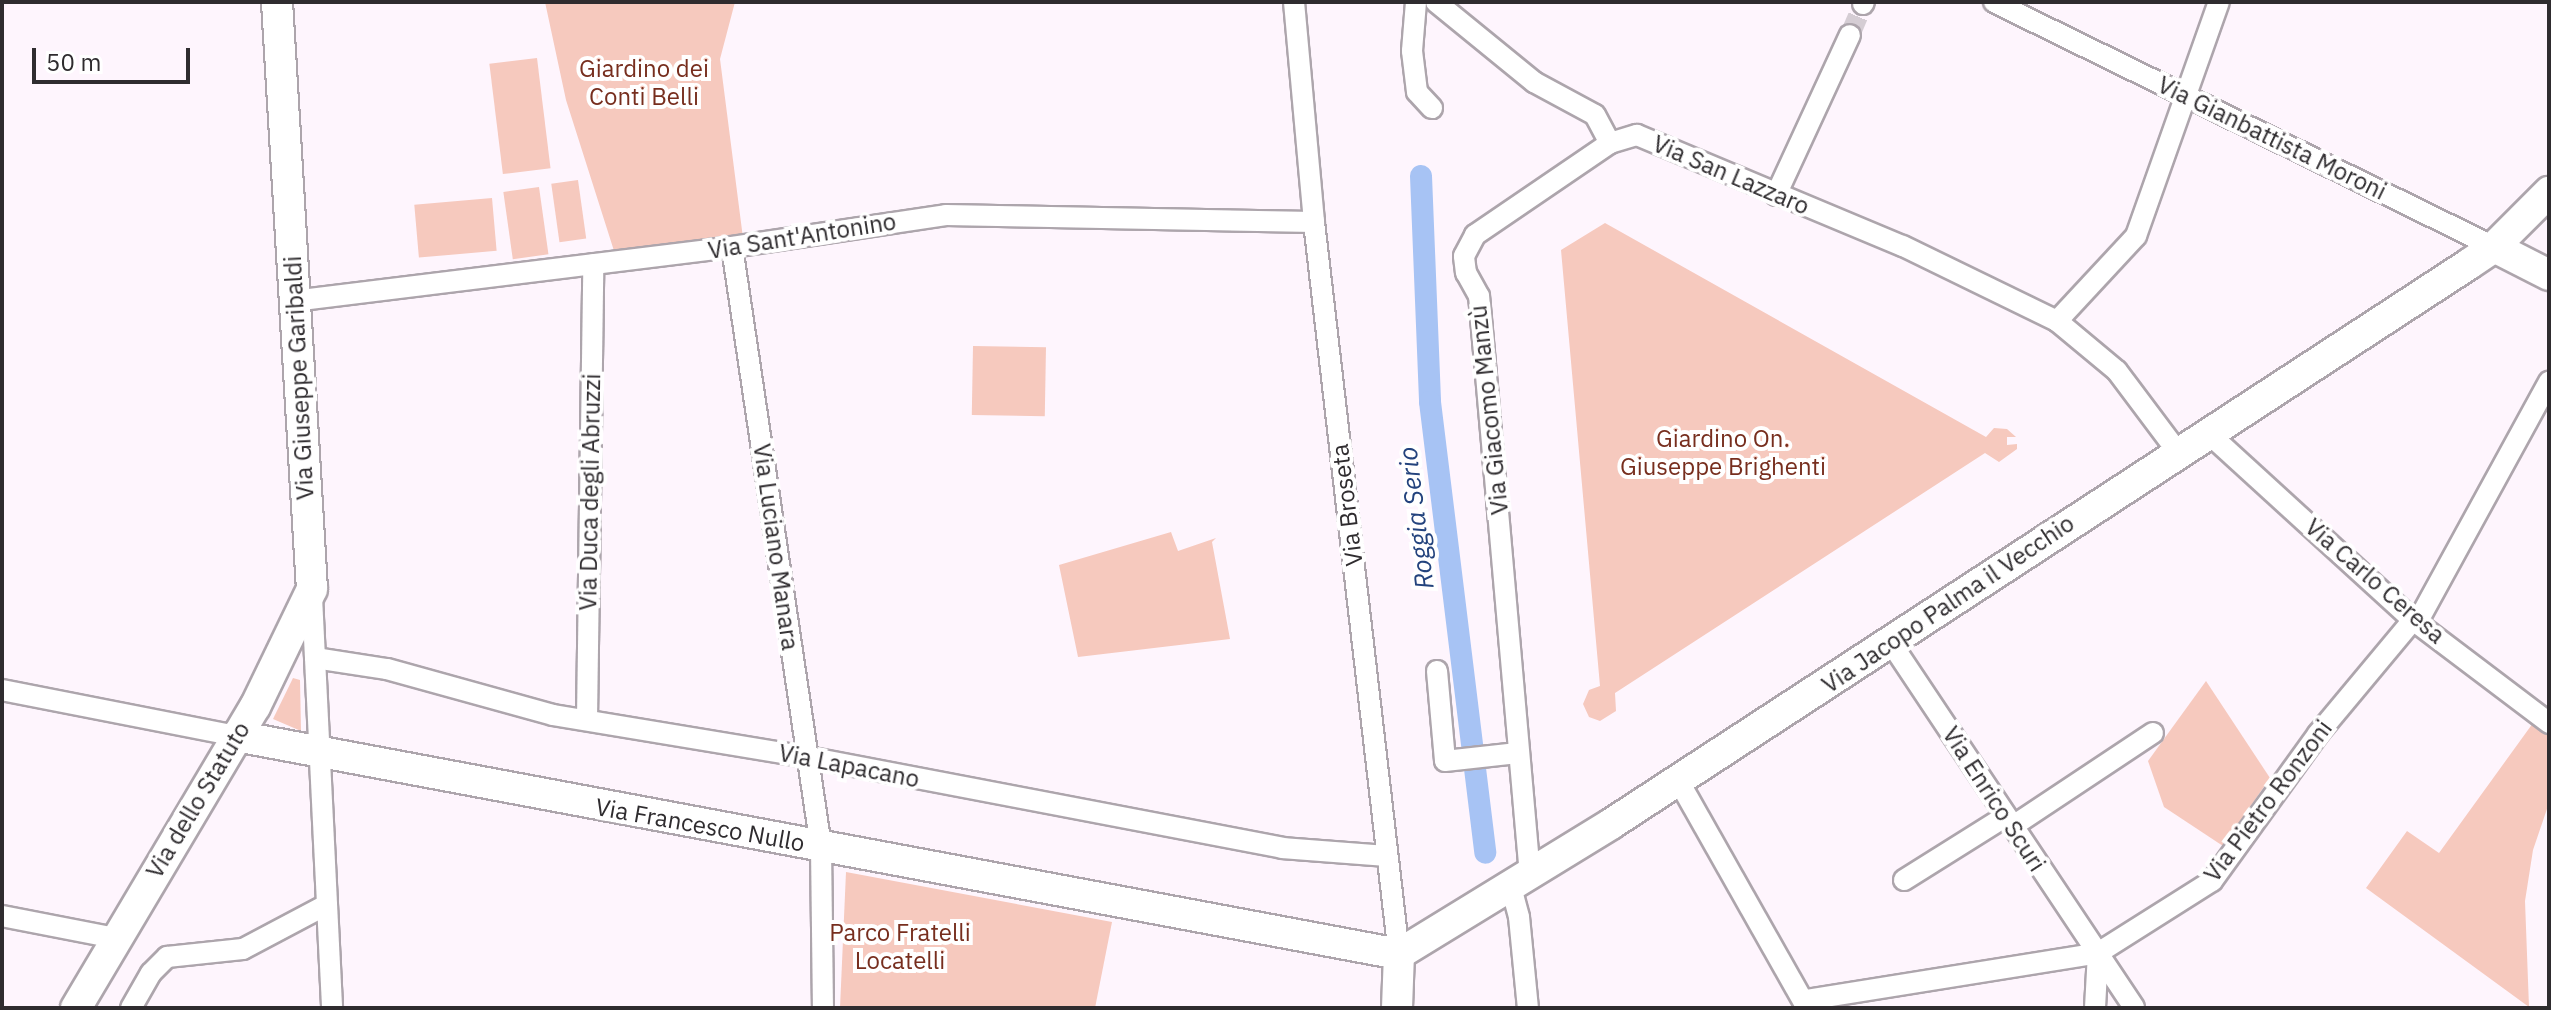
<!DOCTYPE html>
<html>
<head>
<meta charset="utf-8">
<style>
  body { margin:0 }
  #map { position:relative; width:2551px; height:1010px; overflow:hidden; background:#fef5fd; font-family:"IBM Plex Sans",sans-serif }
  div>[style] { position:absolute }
  .green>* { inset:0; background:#f6c9be; transform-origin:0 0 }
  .canal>* { height:22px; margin:-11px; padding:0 11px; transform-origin:11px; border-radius:11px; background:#a7c3f4 }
  .street-tunnel>* { height:20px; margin-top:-10px; transform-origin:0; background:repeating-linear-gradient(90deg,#d5cdd4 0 20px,transparent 0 30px) }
  .roads { filter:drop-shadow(2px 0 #ada5ac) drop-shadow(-2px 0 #ada5ac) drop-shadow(0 2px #ada5ac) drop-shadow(0 -2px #ada5ac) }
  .street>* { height:20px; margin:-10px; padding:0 10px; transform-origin:10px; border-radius:10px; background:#fff }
  .secondary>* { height:30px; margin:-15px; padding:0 15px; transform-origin:15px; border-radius:15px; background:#fff }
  span { translate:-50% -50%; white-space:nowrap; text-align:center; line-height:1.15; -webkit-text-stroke:8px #fff; paint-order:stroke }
  .park-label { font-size:24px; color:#772e1e }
  .street-label { font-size:24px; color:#2f2c2f }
  .water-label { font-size:26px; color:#23437d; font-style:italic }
  .frame { position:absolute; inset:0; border:4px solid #2f2c2f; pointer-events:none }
  .scale { position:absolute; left:32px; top:48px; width:158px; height:36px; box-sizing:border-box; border:4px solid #2f2c2f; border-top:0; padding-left:10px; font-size:24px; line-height:28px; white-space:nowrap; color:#2f2c2f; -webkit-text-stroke:6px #fff; paint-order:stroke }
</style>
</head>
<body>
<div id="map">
  <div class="green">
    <div style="clip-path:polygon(545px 2px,735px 2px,720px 59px,743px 238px,615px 254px,566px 100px)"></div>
    <div style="left:537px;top:58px;width:111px;height:48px;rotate:83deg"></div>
    <div style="left:578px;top:180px;width:59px;height:27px;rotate:82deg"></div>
    <div style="left:539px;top:187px;width:68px;height:36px;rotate:82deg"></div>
    <div style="left:492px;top:198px;width:53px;height:78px;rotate:85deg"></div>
    <div style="clip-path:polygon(1605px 223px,1986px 437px,1994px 428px,2007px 429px,2016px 437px,2007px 437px,2007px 445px,2017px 444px,2017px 449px,1999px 462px,1985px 453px,1615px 693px,1616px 711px,1600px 721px,1589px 717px,1583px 704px,1589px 690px,1600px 686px,1561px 250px)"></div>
    <div style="left:973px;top:346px;width:73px;height:69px;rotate:1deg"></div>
    <div style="clip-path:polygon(1171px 532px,1178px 551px,1216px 538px,1212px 542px,1230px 639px,1078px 657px,1059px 565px)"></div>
    <div style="clip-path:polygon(293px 678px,300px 680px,301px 731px,273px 719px)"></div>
    <div style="clip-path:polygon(2206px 681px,2270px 778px,2223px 846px,2164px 807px,2148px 761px)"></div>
    <div style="clip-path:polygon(2533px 723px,2549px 734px,2549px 803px,2533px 850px,2525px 901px,2529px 1007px,2366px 888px,2407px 831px,2439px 853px)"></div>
    <div style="clip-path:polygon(846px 872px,1112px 922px,1095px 1008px,840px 1008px)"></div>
  </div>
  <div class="canal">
    <div style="left:1421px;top:176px;width:226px;rotate:87.7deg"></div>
    <div style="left:1430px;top:402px;width:454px;rotate:83deg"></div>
  </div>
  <div class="street-tunnel">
    <div style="left:1850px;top:35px;width:34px;rotate:-67deg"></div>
  </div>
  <div class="roads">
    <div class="street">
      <div style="left:1294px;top:2px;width:221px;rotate:84.8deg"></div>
      <div style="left:1314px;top:222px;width:737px;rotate:83.38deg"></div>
      <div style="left:1416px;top:2px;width:49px;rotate:94.7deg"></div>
      <div style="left:1412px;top:51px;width:41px;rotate:83deg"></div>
      <div style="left:1417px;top:92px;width:22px;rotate:47deg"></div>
      <div style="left:1436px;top:2px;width:127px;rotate:39.2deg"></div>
      <div style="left:1534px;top:82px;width:69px;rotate:28.4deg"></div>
      <div style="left:1595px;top:115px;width:32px;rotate:62deg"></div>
      <div style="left:1994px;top:2px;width:557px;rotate:26.1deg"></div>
      <div style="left:1863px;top:4px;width:2px;rotate:-63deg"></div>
      <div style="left:1776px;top:195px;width:176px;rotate:-65.2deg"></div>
      <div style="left:732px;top:247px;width:607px;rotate:81.56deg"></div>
      <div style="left:821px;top:847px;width:161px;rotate:89.3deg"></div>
      <div style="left:293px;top:301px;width:442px;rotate:-7deg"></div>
      <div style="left:732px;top:247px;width:216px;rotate:-8.5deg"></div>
      <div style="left:946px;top:215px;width:368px;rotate:1.1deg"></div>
      <div style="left:2057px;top:321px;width:116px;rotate:-47.1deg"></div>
      <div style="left:2136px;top:236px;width:248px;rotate:-70.5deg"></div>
      <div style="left:2207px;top:432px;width:279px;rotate:42.4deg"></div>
      <div style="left:2413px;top:620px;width:171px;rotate:37.1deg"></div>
      <div style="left:312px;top:597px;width:411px;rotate:87.2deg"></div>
      <div style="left:2418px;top:621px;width:273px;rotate:-61.3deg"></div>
      <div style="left:1891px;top:643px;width:438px;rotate:56.3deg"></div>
      <div style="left:315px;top:658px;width:73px;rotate:8.7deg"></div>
      <div style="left:387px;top:669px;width:172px;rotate:15.5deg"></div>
      <div style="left:553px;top:715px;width:257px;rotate:9.4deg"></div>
      <div style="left:807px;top:757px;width:484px;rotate:10.8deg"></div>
      <div style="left:1282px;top:848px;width:105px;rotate:4.4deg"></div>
      <div style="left:1437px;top:671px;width:90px;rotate:84.9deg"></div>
      <div style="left:1445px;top:761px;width:73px;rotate:-6.3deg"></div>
      <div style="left:2px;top:690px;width:238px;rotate:11.1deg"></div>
      <div style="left:587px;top:719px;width:455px;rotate:-89.2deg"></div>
      <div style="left:1678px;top:780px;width:262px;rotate:60.5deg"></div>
      <div style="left:2013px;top:826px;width:168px;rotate:-33.6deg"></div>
      <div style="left:1530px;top:875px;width:581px;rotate:-95.03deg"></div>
      <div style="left:1479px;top:296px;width:26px;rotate:-119deg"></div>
      <div style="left:1466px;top:273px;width:17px;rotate:-97deg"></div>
      <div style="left:1464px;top:256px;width:24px;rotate:-62deg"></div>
      <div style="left:1475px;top:235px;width:163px;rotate:-34.3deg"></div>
      <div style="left:1610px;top:143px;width:28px;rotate:-17deg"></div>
      <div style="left:1637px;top:135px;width:288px;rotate:22.7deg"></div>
      <div style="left:1903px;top:246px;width:171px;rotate:26deg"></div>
      <div style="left:2057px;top:321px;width:78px;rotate:39.8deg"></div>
      <div style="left:2117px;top:371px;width:100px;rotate:53.1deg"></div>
      <div style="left:1904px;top:880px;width:120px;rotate:-32.1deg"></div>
      <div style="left:1511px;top:887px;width:31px;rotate:75deg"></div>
      <div style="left:1519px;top:917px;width:91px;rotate:84.4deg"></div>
      <div style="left:2px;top:916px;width:115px;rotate:11deg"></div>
      <div style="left:1806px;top:1000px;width:296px;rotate:-9.1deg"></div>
      <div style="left:2098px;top:953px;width:135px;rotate:-32.3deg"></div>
      <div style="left:2212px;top:881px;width:181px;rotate:-54.2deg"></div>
      <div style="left:2318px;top:734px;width:148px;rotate:-50.2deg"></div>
      <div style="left:131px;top:1008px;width:40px;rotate:-60.3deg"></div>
      <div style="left:151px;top:973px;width:23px;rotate:-45deg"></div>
      <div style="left:167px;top:957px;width:76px;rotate:-6deg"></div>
      <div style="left:243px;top:949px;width:94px;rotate:-27.9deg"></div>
      <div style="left:2095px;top:1008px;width:55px;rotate:-86.9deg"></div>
    </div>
    <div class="secondary">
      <div style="left:2494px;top:247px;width:62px;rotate:27deg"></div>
      <div style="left:236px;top:736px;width:1183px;rotate:10.62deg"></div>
      <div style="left:1399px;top:954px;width:249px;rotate:-31.5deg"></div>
      <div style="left:1611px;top:824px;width:1025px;rotate:-33.13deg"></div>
      <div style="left:2469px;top:264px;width:30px;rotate:-34deg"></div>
      <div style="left:2494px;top:247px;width:78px;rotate:-45deg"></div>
      <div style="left:76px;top:1008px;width:350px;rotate:-59.3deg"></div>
      <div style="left:255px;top:707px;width:131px;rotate:-64.2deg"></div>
      <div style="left:312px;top:589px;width:588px;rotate:-93.41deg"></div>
      <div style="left:1397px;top:1008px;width:54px;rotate:-87.9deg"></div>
    </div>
  </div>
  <div class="park-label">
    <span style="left:644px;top:83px">Giardino dei<br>Conti Belli</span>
    <span style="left:1723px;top:453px">Giardino On.<br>Giuseppe Brighenti</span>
    <span style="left:900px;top:947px">Parco Fratelli<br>Locatelli</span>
  </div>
  <div class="street-label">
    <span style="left:2272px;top:138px;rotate:26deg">Via Gianbattista Moroni</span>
    <span style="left:1731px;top:175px;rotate:23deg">Via San Lazzaro</span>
    <span style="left:802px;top:236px;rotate:-9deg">Via Sant'Antonino</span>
    <span style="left:299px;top:378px;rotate:-93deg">Via Giuseppe Garibaldi</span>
    <span style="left:1489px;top:410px;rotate:-96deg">Via Giacomo Manzù</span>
    <span style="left:590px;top:492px;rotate:-89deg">Via Duca degli Abruzzi</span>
    <span style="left:1347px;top:505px;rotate:-97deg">Via Broseta</span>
    <span style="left:776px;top:547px;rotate:82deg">Via Luciano Manara</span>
    <span style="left:2375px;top:581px;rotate:41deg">Via Carlo Ceresa</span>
    <span style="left:1948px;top:604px;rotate:-34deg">Via Jacopo Palma il Vecchio</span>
    <span style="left:849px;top:766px;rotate:11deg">Via Lapacano</span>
    <span style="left:1994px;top:799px;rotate:57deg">Via Enrico Scuri</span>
    <span style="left:198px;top:800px;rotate:-59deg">Via dello Statuto</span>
    <span style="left:2268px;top:801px;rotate:-53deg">Via Pietro Ronzoni</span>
    <span style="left:700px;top:825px;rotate:10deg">Via Francesco Nullo</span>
  </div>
  <div class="water-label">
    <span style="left:1416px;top:518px;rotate:-97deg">Roggia Serio</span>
  </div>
  <div class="frame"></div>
  <div class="scale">50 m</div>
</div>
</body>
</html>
